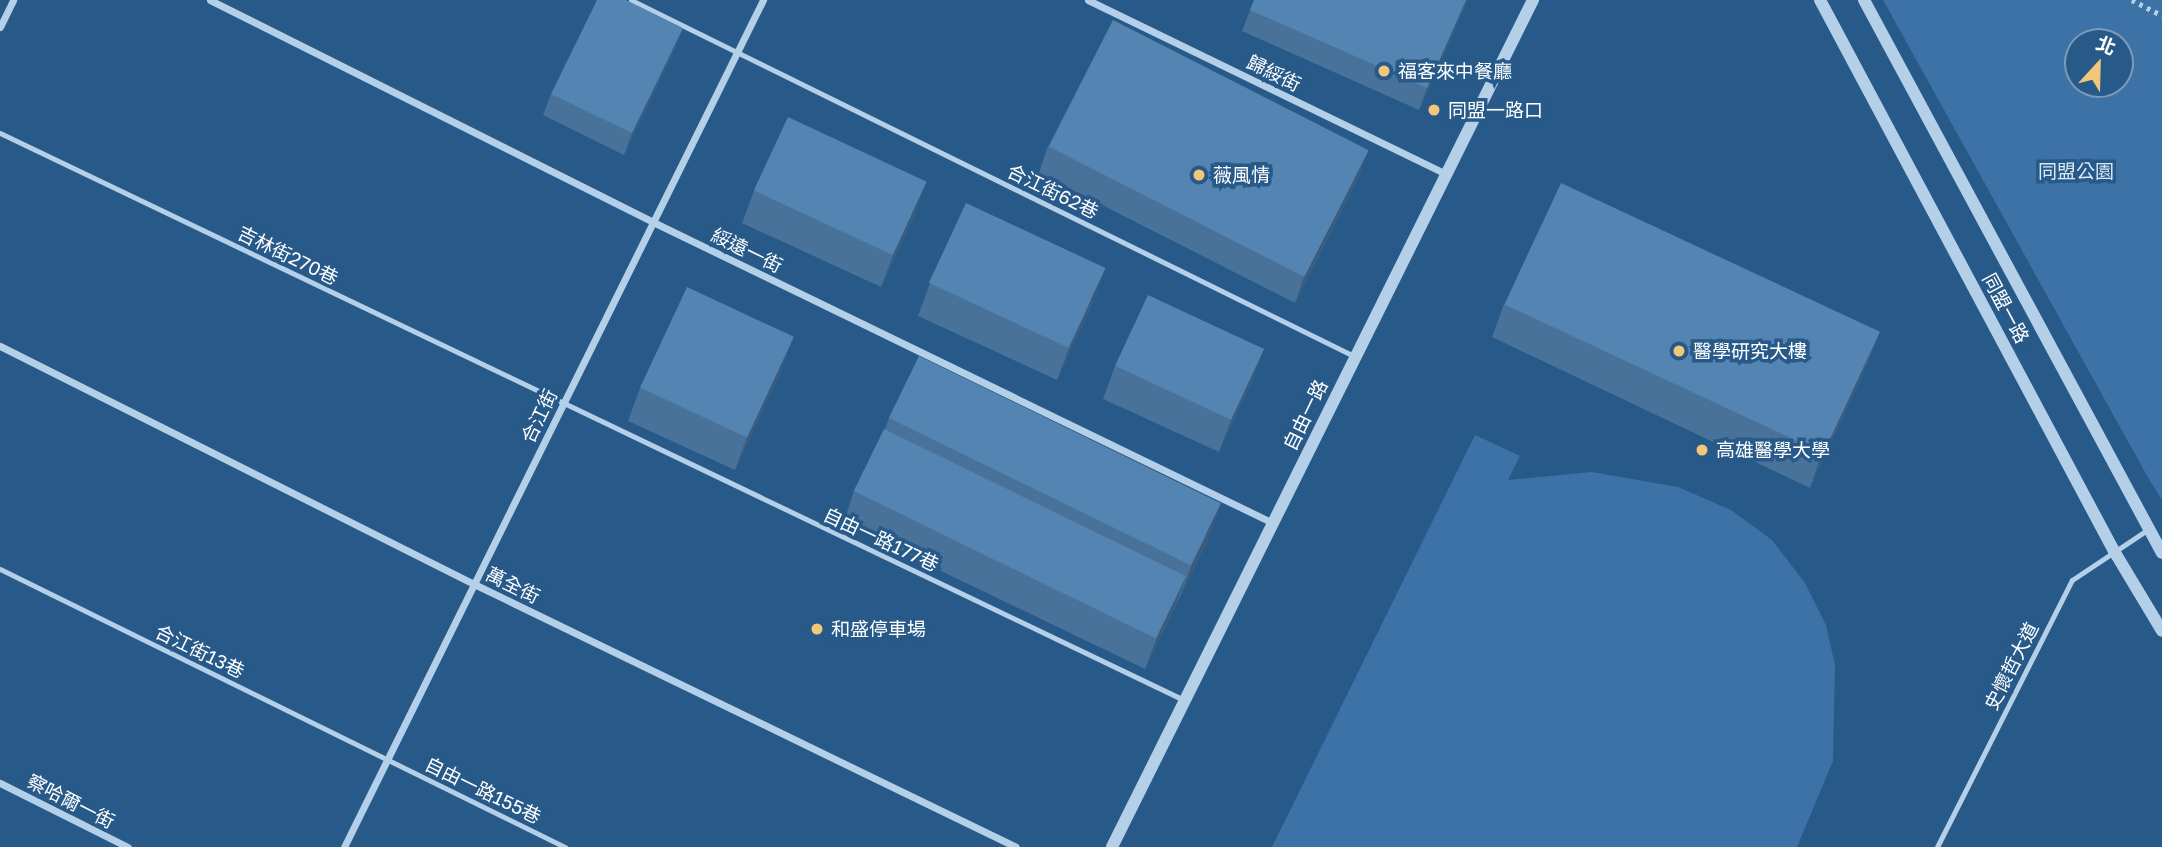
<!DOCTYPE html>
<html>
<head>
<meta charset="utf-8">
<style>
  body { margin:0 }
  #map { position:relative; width:2162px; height:847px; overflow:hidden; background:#275989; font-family:"Golos Text","Noto Sans TC",sans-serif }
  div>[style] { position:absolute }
  .green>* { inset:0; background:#3c72a6 }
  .path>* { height:4.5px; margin-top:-2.25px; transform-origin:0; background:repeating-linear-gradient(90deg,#b4d0e9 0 3.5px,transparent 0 8.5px) }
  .service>* { height:5px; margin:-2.5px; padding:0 2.5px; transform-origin:2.5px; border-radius:2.5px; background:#b4d0e9 }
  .minor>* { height:7px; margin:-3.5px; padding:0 3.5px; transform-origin:3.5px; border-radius:3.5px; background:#b4d0e9 }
  .tertiary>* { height:12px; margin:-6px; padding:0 6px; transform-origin:6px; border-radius:6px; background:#b4d0e9 }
  .wall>* { inset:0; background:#487299 }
  .shaded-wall>* { inset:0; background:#3b5c7d }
  .building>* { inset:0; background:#5484b2; transform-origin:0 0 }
  .dots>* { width:19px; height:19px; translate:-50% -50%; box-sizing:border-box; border:4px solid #275989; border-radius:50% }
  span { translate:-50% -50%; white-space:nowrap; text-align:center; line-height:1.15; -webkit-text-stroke:7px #275989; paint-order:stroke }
  .poi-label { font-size:19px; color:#fff }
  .left { translate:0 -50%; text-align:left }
  .street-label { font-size:19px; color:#fff }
  .park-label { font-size:19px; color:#d8e8f7 }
  .north { position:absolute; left:2064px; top:28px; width:70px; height:70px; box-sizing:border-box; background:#275989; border:2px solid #7d9bb8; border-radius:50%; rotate:22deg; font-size:19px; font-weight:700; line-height:28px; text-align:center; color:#fff }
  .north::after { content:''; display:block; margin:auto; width:24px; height:32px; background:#f2c77a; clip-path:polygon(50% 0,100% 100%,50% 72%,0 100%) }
</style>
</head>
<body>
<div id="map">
  <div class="green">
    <div style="clip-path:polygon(evenodd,1883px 0,2162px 0,2162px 500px,2150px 481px,1883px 0,2120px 42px,2120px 84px,2078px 84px,2078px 42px,2120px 42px)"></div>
    <div style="clip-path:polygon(1475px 435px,1520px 456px,1508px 480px,1592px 472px,1678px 487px,1731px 510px,1772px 540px,1805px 583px,1826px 625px,1835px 665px,1833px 761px,1797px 847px,1272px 847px)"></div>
  </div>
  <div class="path">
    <div style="left:2132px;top:0;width:34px;rotate:27deg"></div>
  </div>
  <div class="service">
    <div style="left:631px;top:0;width:808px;rotate:26.22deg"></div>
    <div style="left:0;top:133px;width:1313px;rotate:25.59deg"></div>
    <div style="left:0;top:569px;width:630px;rotate:26.2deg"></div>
    <div style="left:1937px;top:847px;width:299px;rotate:-63.2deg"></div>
    <div style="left:2072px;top:580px;width:90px;rotate:-33.7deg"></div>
  </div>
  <div class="minor">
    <div style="left:210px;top:0;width:496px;rotate:26.6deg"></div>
    <div style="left:653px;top:222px;width:689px;rotate:25.9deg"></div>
    <div style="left:1088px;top:0;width:399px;rotate:25.9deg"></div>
    <div style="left:0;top:27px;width:30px;rotate:-64deg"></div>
    <div style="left:0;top:346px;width:530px;rotate:26.66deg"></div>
    <div style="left:474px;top:584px;width:602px;rotate:25.88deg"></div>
    <div style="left:0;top:783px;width:143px;rotate:26.6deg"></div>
    <div style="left:344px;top:847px;width:945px;rotate:-63.68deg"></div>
  </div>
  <div class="tertiary">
    <div style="left:1820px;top:0;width:625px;rotate:61.92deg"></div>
    <div style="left:2114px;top:551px;width:93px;rotate:59deg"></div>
    <div style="left:1864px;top:0;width:628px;rotate:61.68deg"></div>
    <div style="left:1112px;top:847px;width:946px;rotate:-63.57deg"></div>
  </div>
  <div class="wall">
    <div style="clip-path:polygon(1254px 0,1468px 0,1419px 110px,1242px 31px)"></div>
    <div style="clip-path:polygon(675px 49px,624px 155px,543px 115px,551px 94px)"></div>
    <div style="clip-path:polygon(1048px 146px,1359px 177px,1295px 303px,1039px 173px)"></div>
    <div style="clip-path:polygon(754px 191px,915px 214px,881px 287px,742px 223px)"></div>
    <div style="clip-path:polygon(930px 283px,1094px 300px,1057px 380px,918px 316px)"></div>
    <div style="clip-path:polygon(1504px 304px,1879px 333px,1867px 365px,1810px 488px,1492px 337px)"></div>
    <div style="clip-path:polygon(1264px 348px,1252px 381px,1219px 452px,1103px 399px,1115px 366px)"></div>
    <div style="clip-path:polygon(782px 369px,735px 470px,628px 421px,640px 388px)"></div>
    <div style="clip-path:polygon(889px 418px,1210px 535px,1145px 669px,843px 524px,854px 491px,885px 429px)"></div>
  </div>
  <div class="shaded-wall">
    <div style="clip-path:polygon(1466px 0,1468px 0,1419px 110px,1427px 88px)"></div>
    <div style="clip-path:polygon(683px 28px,675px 49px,624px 155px,632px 133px)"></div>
    <div style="clip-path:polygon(1369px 150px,1359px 177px,1295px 303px,1304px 277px)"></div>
    <div style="clip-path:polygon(927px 181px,915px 214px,881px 287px,893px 255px)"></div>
    <div style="clip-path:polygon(1106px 268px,1094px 300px,1057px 380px,1069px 348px)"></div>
    <div style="clip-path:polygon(1879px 333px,1867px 365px,1810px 488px,1821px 455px)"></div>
    <div style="clip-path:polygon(794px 336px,782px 369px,735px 470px,747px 437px)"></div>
    <div style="clip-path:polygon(1264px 348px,1252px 381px,1219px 452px,1231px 420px)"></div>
    <div style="clip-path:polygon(1222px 502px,1210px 535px,1180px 597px,1192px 564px)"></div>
    <div style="clip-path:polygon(1187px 575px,1175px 607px,1145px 669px,1157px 637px)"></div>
  </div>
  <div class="building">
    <div style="clip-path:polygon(597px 0,626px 0,683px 28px,632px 133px,551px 94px)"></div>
    <div style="clip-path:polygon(1254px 0,1466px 0,1427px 88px,1250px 10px)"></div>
    <div style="left:1113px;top:20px;width:287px;height:142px;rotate:27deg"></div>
    <div style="left:788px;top:117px;width:153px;height:81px;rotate:25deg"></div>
    <div style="left:1561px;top:183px;width:352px;height:134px;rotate:25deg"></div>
    <div style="left:966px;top:203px;width:154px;height:88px;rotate:25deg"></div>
    <div style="left:687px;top:287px;width:118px;height:111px;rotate:25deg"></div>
    <div style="left:1148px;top:295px;width:128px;height:78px;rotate:25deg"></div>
    <div style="left:919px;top:356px;width:336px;height:69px;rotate:26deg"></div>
    <div style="left:884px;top:429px;width:336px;height:69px;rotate:26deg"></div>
  </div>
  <div class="dots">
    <div style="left:1384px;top:71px;background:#f2c77a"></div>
    <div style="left:1434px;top:110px;background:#f2c77a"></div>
    <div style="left:1199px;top:175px;background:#f2c77a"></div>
    <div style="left:1679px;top:351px;background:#f2c77a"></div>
    <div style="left:1702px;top:450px;background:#f2c77a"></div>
    <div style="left:817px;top:629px;background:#f2c77a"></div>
  </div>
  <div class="poi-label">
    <span class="left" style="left:1398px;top:71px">福客來中餐廳</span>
    <span class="left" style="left:1448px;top:110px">同盟一路口</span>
    <span class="left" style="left:1213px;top:175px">薇風情</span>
    <span class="left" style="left:1693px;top:351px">醫學研究大樓</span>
    <span class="left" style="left:1716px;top:450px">高雄醫學大學</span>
    <span class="left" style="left:831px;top:629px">和盛停車場</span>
  </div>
  <div class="street-label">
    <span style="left:1274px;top:73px;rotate:26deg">歸綏街</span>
    <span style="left:1053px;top:191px;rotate:26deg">合江街62巷</span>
    <span style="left:747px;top:250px;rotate:26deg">綏遠一街</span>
    <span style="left:288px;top:255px;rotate:26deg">吉林街270巷</span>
    <span style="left:2006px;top:308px;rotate:62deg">同盟一路</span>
    <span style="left:1305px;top:415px;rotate:-64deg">自由一路</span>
    <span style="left:539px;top:416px;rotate:-64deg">合江街</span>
    <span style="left:881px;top:539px;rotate:25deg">自由一路177巷</span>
    <span style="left:513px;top:585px;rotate:26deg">萬全街</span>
    <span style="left:200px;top:651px;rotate:26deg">合江街13巷</span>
    <span style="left:2011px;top:666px;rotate:-63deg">史懷哲大道</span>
    <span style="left:483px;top:790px;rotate:26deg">自由一路155巷</span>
    <span style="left:71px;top:801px;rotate:27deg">察哈爾一街</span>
  </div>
  <div class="park-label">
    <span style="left:2076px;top:171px">同盟公園</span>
  </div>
  <div class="north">北</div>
</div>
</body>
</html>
